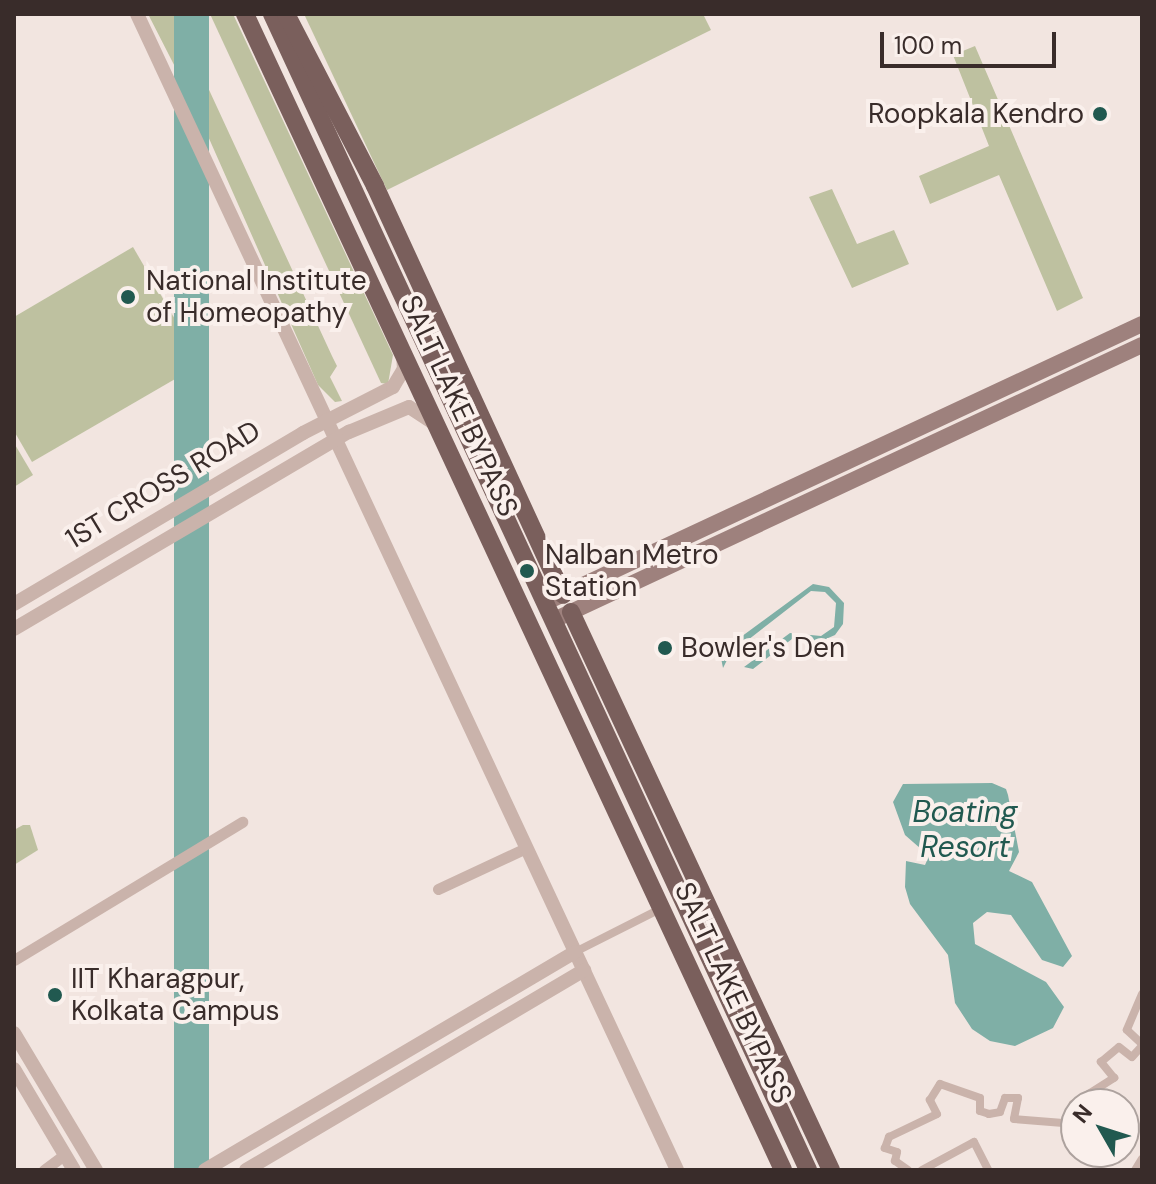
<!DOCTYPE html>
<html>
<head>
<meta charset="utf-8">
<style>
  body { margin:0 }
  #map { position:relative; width:1156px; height:1184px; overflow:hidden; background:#f2e5e0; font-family:"DM Sans",sans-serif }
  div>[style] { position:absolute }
  .green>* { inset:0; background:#bec1a0 }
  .water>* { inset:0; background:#7fafa6; transform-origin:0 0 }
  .pedestrian>* { height:8px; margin:-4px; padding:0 4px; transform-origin:4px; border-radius:4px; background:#cab3ab }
  .minor>* { height:11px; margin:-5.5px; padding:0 5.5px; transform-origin:5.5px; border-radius:5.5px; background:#cab3ab }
  .tertiary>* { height:14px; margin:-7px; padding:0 7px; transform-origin:7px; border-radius:7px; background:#cab3ab }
  .secondary>* { height:16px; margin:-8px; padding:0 8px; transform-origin:8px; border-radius:8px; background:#9e817d }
  .primary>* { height:18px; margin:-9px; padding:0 9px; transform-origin:9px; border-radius:9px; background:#7a5f5c }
  .dots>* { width:22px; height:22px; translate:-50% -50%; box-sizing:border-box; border:4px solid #faf0ec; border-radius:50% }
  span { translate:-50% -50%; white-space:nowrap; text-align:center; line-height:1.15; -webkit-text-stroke:8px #faf0ec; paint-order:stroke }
  .poi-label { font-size:28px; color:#392c2a }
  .right { translate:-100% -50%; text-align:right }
  .left { translate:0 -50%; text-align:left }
  .street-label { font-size:28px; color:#392c2a }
  .water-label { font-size:30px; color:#215950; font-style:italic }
  .frame { position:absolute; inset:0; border:16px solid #392c2a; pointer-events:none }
  .north { position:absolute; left:1060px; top:1088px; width:80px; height:80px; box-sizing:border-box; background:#faf0ec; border:2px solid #ada29e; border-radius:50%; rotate:309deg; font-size:22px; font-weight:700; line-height:32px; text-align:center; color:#392c2a }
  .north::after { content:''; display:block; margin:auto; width:28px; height:36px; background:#215950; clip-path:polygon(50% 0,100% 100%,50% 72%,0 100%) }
  .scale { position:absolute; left:880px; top:32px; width:176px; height:36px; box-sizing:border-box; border:4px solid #392c2a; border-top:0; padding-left:10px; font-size:24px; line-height:28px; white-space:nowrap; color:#392c2a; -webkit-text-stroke:6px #faf0ec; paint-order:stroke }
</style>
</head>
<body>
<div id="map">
  <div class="green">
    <div style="clip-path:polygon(148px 14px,174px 14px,332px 356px,337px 366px,330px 377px,342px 401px,335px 402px,318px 385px,192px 100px)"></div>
    <div style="clip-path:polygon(210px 14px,233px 14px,393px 355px,388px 384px,381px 383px)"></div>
    <div style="clip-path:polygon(304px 14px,703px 14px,711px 30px,387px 190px)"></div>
    <div style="clip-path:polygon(975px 46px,1083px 298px,1057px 311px,999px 175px,930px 204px,919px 176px,989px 146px,953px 55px)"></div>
    <div style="clip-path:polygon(832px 189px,857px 244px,894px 230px,909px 264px,852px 288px,809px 197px)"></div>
    <div style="clip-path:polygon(133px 247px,201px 364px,32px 462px,14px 431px,14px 317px)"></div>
    <div style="clip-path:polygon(14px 443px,33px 475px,14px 487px)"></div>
    <div style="clip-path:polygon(23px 825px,30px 825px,38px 850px,14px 865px,14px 830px)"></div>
  </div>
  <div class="water">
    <div style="left:174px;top:14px;width:35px;height:1276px"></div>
    <div style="clip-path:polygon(813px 584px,829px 587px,844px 603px,843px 624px,835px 635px,819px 642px,792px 639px,753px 669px,744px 667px,790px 633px,821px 636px,834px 627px,836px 603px,825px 592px,811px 591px,730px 654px,723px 668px,721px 658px,730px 645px)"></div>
    <div style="clip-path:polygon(992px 783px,1006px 789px,1008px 795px,1019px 852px,1009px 871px,1032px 882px,1072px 956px,1063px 967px,1042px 960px,1011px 915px,987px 912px,973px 923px,975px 944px,1046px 982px,1064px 1007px,1053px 1028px,1015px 1046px,990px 1041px,972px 1029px,955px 1003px,948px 955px,910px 904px,905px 887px,906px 861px,925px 865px,929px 856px,905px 835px,893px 802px,903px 784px)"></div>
  </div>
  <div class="pedestrian">
    <div style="left:575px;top:952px;width:95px;rotate:-26.8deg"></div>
    <div style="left:1142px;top:994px;width:39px;rotate:113deg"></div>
    <div style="left:1127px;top:1030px;width:21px;rotate:43deg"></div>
    <div style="left:1076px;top:1120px;width:16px;rotate:-101deg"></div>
    <div style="left:1073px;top:1104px;width:49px;rotate:-32.4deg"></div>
    <div style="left:1114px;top:1078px;width:21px;rotate:-129deg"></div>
    <div style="left:1101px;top:1062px;width:23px;rotate:-40deg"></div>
    <div style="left:1119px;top:1047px;width:16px;rotate:38deg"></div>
    <div style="left:1132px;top:1057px;width:15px;rotate:-48deg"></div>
    <div style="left:908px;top:1170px;width:16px;rotate:-145deg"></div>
    <div style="left:895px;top:1161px;width:9px;rotate:-77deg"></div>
    <div style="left:897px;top:1152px;width:13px;rotate:-162deg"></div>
    <div style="left:885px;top:1148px;width:12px;rotate:-70deg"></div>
    <div style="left:889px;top:1137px;width:53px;rotate:-25.6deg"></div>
    <div style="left:937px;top:1114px;width:16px;rotate:-117deg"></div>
    <div style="left:930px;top:1100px;width:19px;rotate:-58deg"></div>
    <div style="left:940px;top:1084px;width:42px;rotate:19.3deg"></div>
    <div style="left:980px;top:1098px;width:13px;rotate:90deg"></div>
    <div style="left:980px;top:1111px;width:9px;rotate:18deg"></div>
    <div style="left:989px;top:1114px;width:11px;rotate:-10deg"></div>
    <div style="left:1000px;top:1112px;width:15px;rotate:-70deg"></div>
    <div style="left:1005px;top:1098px;width:13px"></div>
    <div style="left:1018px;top:1098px;width:21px;rotate:101deg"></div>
    <div style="left:1014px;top:1119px;width:62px;rotate:4.6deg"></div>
    <div style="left:922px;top:1170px;width:59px;rotate:-28.3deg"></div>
    <div style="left:974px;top:1142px;width:31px;rotate:63deg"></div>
    <div style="left:1135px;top:1170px;width:13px;rotate:-58deg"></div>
  </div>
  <div class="minor">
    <div style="left:438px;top:889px;width:97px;rotate:-25deg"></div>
    <div style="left:14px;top:960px;width:267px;rotate:-31.2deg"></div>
    <div style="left:44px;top:1170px;width:26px;rotate:-37deg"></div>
  </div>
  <div class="tertiary">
    <div style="left:137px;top:14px;width:1276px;rotate:64.96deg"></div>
    <div style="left:14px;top:604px;width:336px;rotate:-30.6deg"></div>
    <div style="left:303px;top:433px;width:101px;rotate:-27.1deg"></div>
    <div style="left:393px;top:387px;width:21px;rotate:-59deg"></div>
    <div style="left:404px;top:369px;width:14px;rotate:-94deg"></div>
    <div style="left:14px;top:629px;width:389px;rotate:-30.5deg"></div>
    <div style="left:349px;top:432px;width:65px;rotate:-22.6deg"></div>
    <div style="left:409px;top:407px;width:30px;rotate:33deg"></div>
    <div style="left:14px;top:1033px;width:160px;rotate:59.1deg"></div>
    <div style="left:14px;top:1069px;width:117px;rotate:59.3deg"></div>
    <div style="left:205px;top:1170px;width:429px;rotate:-30.5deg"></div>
    <div style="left:246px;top:1170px;width:393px;rotate:-30.6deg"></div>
  </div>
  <div class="secondary">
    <div style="left:553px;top:599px;width:650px;rotate:-25.03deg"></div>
    <div style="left:554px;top:620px;width:649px;rotate:-25.06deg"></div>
  </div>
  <div class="primary">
    <div style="left:245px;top:14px;width:1275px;rotate:65.04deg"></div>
    <div style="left:272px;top:14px;width:1274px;rotate:65.12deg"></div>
    <div style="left:286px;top:14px;width:194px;rotate:62.6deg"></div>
    <div style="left:375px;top:186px;width:450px;rotate:65.3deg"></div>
    <div style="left:571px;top:612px;width:616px;rotate:65.02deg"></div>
  </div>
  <div class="dots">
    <div style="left:1100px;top:114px;background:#215950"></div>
    <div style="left:128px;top:297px;background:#215950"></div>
    <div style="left:527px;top:571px;background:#215950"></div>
    <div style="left:665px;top:648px;background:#215950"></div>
    <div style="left:55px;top:995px;background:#215950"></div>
  </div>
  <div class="poi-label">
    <span class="right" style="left:1084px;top:114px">Roopkala Kendro</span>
    <span class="left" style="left:146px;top:297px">National Institute<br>of Homeopathy</span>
    <span class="left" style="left:545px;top:571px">Nalban Metro<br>Station</span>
    <span class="left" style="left:681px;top:648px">Bowler's Den</span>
    <span class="left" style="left:71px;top:995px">IIT Kharagpur,<br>Kolkata Campus</span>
  </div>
  <div class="street-label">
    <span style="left:459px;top:406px;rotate:65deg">SALT LAKE BYPASS</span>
    <span style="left:163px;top:485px;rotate:-31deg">1ST CROSS ROAD</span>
    <span style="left:733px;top:993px;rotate:65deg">SALT LAKE BYPASS</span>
  </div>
  <div class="water-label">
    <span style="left:965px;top:829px">Boating<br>Resort</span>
  </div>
  <div class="frame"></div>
  <div class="north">N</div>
  <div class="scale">100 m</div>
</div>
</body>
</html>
